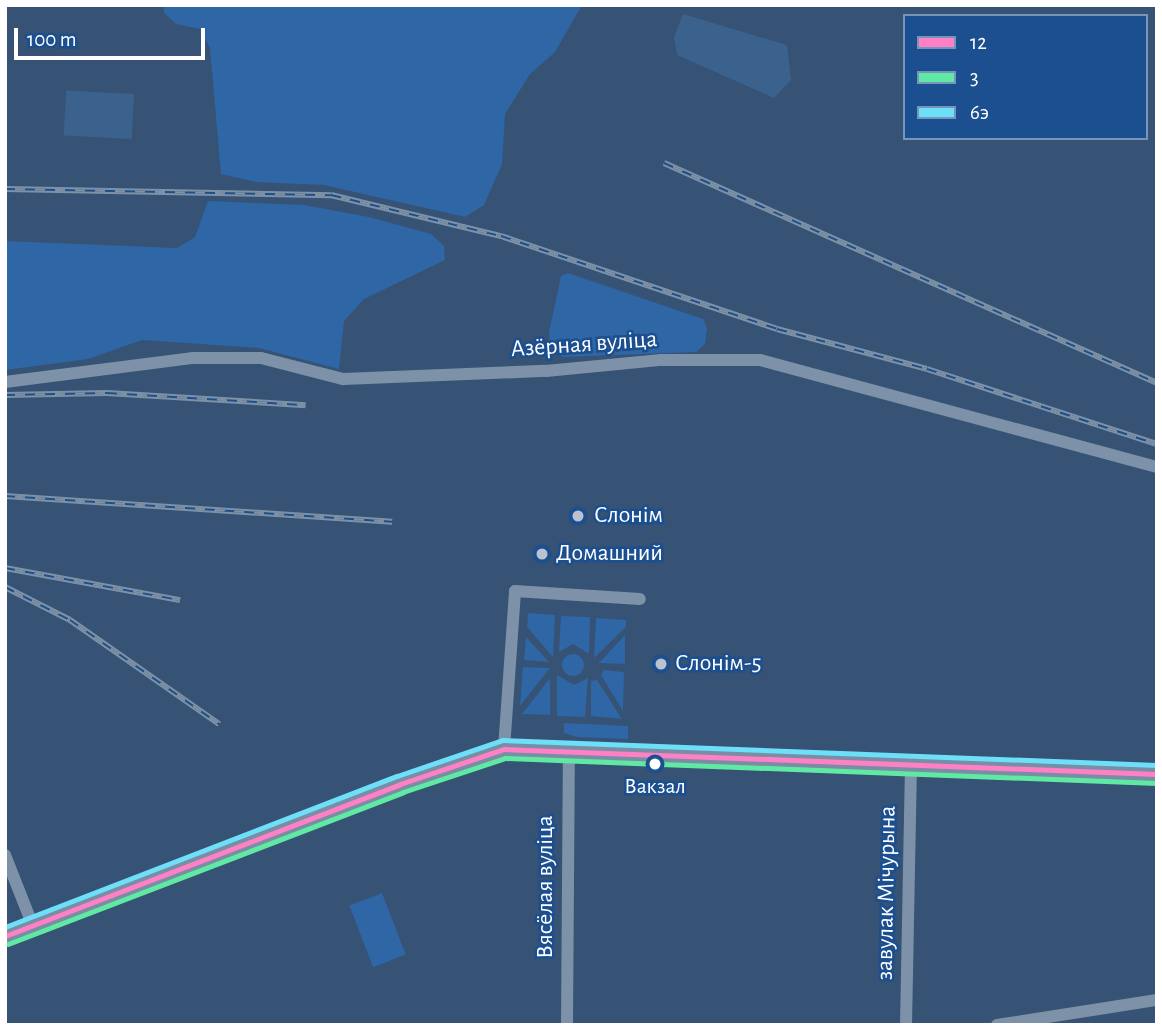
<!DOCTYPE html>
<html>
<head>
<meta charset="utf-8">
<style>
  body { margin:0 }
  #map { position:relative; width:1162px; height:1030px; overflow:hidden; background:#365274; font-family:"Alegreya Sans",sans-serif }
  div>[style] { position:absolute }
  .green>* { inset:0; background:#2f66a5; transform-origin:0 0 }
  .round { border-radius:50% }
  .water>* { inset:0; background:#3b618d; transform-origin:0 0 }
  .street>* { height:12px; margin:-6px; padding:0 6px; transform-origin:6px; border-radius:6px; background:#7d92a8 }
  .secondary>* { height:16px; margin:-8px; padding:0 8px; transform-origin:8px; border-radius:8px; background:#798da4 }
  .rail>* { height:6px; margin-top:-3px; transform-origin:0; background:repeating-linear-gradient(90deg,#1b4f8f 0 10px,#7e92a7 0 20px); box-sizing:border-box; border-block:2px solid #7e92a7 }
  .bus-1>* { height:5px; margin:-2.5px; padding:0 2.5px; transform-origin:2.5px; border-radius:2.5px; background:#ff80c5 }
  .bus-2>* { height:5px; margin:-2.5px; padding:0 2.5px; transform-origin:2.5px; border-radius:2.5px; background:#60e9a3 }
  .bus-3>* { height:5px; margin:-2.5px; padding:0 2.5px; transform-origin:2.5px; border-radius:2.5px; background:#6ddff8 }
  .dots>* { width:19px; height:19px; translate:-50% -50%; box-sizing:border-box; border:4px solid #1b4f8f; border-radius:50% }
  span { translate:-50% -50%; white-space:nowrap; text-align:center; line-height:1.15; -webkit-text-stroke:5px #1b4f8f; paint-order:stroke }
  .bus-label { font-size:22px; color:#fff }
  .street-label { font-size:24px; color:#fff }
  .poi-label { font-size:24px; color:#fff }
  .left { translate:0 -50%; text-align:left }
  .frame { position:absolute; inset:0; border:7px solid #fff; pointer-events:none }
  .legend { position:absolute; left:903px; top:14px; width:245px; height:126px; box-sizing:border-box; background:#1b4f8f; border:2px solid #7695bc; margin:0; padding:9px 12px; list-style:none; font-size:21px; color:#fff }
  .legend li { display:flex; align-items:center; gap:14px; height:35px }
  .legend b { width:35px; border:2px solid #7695bc }
  .scale { position:absolute; left:14px; top:28px; width:191px; height:32px; box-sizing:border-box; border:4px solid #fff; border-top:0; padding-left:9px; font-size:21px; line-height:24px; white-space:nowrap; color:#fff; -webkit-text-stroke:5px #1b4f8f; paint-order:stroke }
</style>
</head>
<body>
<div id="map">
  <div class="green">
    <div style="clip-path:polygon(164px 5px,582px 5px,555px 52px,530px 74px,505px 114px,502px 164px,484px 205px,465px 217px,324px 185px,256px 182px,221px 174px,210px 48px,200px 29px,176px 24px,164px 13px)"></div>
    <div style="clip-path:polygon(208px 201px,304px 205px,369px 217px,431px 234px,444px 246px,445px 260px,364px 299px,344px 321px,339px 369px,259px 348px,142px 340px,88px 359px,5px 370px,5px 241px,177px 248px,195px 237px)"></div>
    <div style="clip-path:polygon(568px 273px,703px 319px,707px 328px,705px 344px,696px 352px,562px 357px,550px 343px,549px 332px,561px 276px)"></div>
    <div style="clip-path:polygon(528px 613px,555px 615px,553px 657px,527px 627px)"></div>
    <div style="clip-path:polygon(561px 616px,590px 617px,589px 654px,573px 644px,559px 652px)"></div>
    <div style="clip-path:polygon(596px 618px,626px 620px,626px 627px,594px 658px)"></div>
    <div style="clip-path:polygon(625px 635px,625px 664px,599px 663px)"></div>
    <div style="clip-path:polygon(526px 637px,549px 662px,524px 660px)"></div>
    <div class="round" style="left:562px;top:654px;width:22px;height:22px"></div>
    <div style="clip-path:polygon(523px 667px,550px 668px,520px 706px)"></div>
    <div style="clip-path:polygon(604px 670px,624px 672px,623px 711px,601px 675px)"></div>
    <div style="clip-path:polygon(557px 675px,574px 685px,588px 678px,585px 717px,557px 716px)"></div>
    <div style="clip-path:polygon(550px 678px,550px 715px,522px 714px)"></div>
    <div style="clip-path:polygon(597px 680px,622px 719px,591px 716px,591px 681px)"></div>
    <div style="clip-path:polygon(564px 723px,628px 726px,628px 739px,577px 737px,564px 733px)"></div>
    <div style="left:382px;top:893px;width:66px;height:35px;rotate:69deg"></div>
  </div>
  <div class="water">
    <div style="clip-path:polygon(683px 14px,787px 45px,791px 80px,774px 98px,677px 55px,674px 37px)"></div>
    <div style="left:134px;top:94px;width:45px;height:68px;rotate:93deg"></div>
  </div>
  <div class="street">
    <div style="left:5px;top:382px;width:190px;rotate:-7.3deg"></div>
    <div style="left:193px;top:358px;width:68px"></div>
    <div style="left:261px;top:358px;width:85px;rotate:14.4deg"></div>
    <div style="left:343px;top:379px;width:203px;rotate:-2.3deg"></div>
    <div style="left:546px;top:371px;width:116px;rotate:-5.5deg"></div>
    <div style="left:661px;top:360px;width:99px"></div>
    <div style="left:760px;top:360px;width:411px;rotate:15.1deg"></div>
    <div style="left:504px;top:749px;width:158px;rotate:-86deg"></div>
    <div style="left:515px;top:591px;width:125px;rotate:3.7deg"></div>
    <div style="left:5px;top:855px;width:76px;rotate:68.5deg"></div>
    <div style="left:567px;top:1025px;width:275px;rotate:-89.6deg"></div>
    <div style="left:906px;top:1025px;width:263px;rotate:-88.9deg"></div>
    <div style="left:997px;top:1025px;width:162px;rotate:-8.9deg"></div>
  </div>
  <div class="secondary">
    <div style="left:5px;top:936px;width:423px;rotate:-21deg"></div>
    <div style="left:400px;top:784px;width:110px;rotate:-18.6deg"></div>
    <div style="left:504px;top:749px;width:653px;rotate:2.19deg"></div>
  </div>
  <div class="rail">
    <div style="left:664px;top:163px;width:540px;rotate:24.05deg"></div>
    <div style="left:5px;top:189px;width:326px;rotate:1.1deg"></div>
    <div style="left:331px;top:195px;width:175px;rotate:13.6deg"></div>
    <div style="left:501px;top:236px;width:291px;rotate:18.6deg"></div>
    <div style="left:777px;top:329px;width:155px;rotate:14.9deg"></div>
    <div style="left:927px;top:369px;width:242px;rotate:18.1deg"></div>
    <div style="left:5px;top:395px;width:102px;rotate:-1.1deg"></div>
    <div style="left:107px;top:393px;width:199px;rotate:3.5deg"></div>
    <div style="left:5px;top:496px;width:388px;rotate:3.8deg"></div>
    <div style="left:5px;top:568px;width:178px;rotate:10.4deg"></div>
    <div style="left:5px;top:587px;width:73px;rotate:26.9deg"></div>
    <div style="left:70px;top:620px;width:182px;rotate:34.9deg"></div>
  </div>
  <div class="bus-1">
    <div style="left:5px;top:936px;width:423px;rotate:-21deg"></div>
    <div style="left:400px;top:784px;width:110px;rotate:-18.6deg"></div>
    <div style="left:504px;top:749px;width:653px;rotate:2.19deg"></div>
  </div>
  <div class="bus-2">
    <div style="left:8px;top:944px;width:423px;rotate:-21deg"></div>
    <div style="left:403px;top:792px;width:108px;rotate:-18.4deg"></div>
    <div style="left:505px;top:758px;width:652px;rotate:2.2deg"></div>
  </div>
  <div class="bus-3">
    <div style="left:5px;top:927px;width:420px;rotate:-21.1deg"></div>
    <div style="left:397px;top:776px;width:112px;rotate:-18.8deg"></div>
    <div style="left:503px;top:740px;width:654px;rotate:2.19deg"></div>
  </div>
  <div class="dots">
    <div style="left:578px;top:516px;background:#b9c2ce"></div>
    <div style="left:542px;top:554px;background:#b9c2ce"></div>
    <div style="left:661px;top:664px;background:#b9c2ce"></div>
    <div style="left:655px;top:764px;background:#fff"></div>
  </div>
  <div class="bus-label">
    <span style="left:655px;top:787px">Вакзал</span>
  </div>
  <div class="street-label">
    <span style="left:584px;top:345px;rotate:-4deg">Азёрная вуліца</span>
    <span style="left:546px;top:887px;rotate:-90deg">Вясёлая вуліца</span>
    <span style="left:887px;top:893px;rotate:-89deg">завулак Мічурына</span>
  </div>
  <div class="poi-label">
    <span class="left" style="left:594px;top:516px">Слонім</span>
    <span class="left" style="left:556px;top:554px">Домашний</span>
    <span class="left" style="left:675px;top:664px">Слонім-5</span>
  </div>
  <div class="frame"></div>
  <ul class="legend">
  <li><b style="height:9px;background:#ff80c5"></b>12</li>
  <li><b style="height:9px;background:#60e9a3"></b>3</li>
  <li><b style="height:9px;background:#6ddff8"></b>6э</li>
  </ul>
  <div class="scale">100 m</div>
</div>
</body>
</html>
